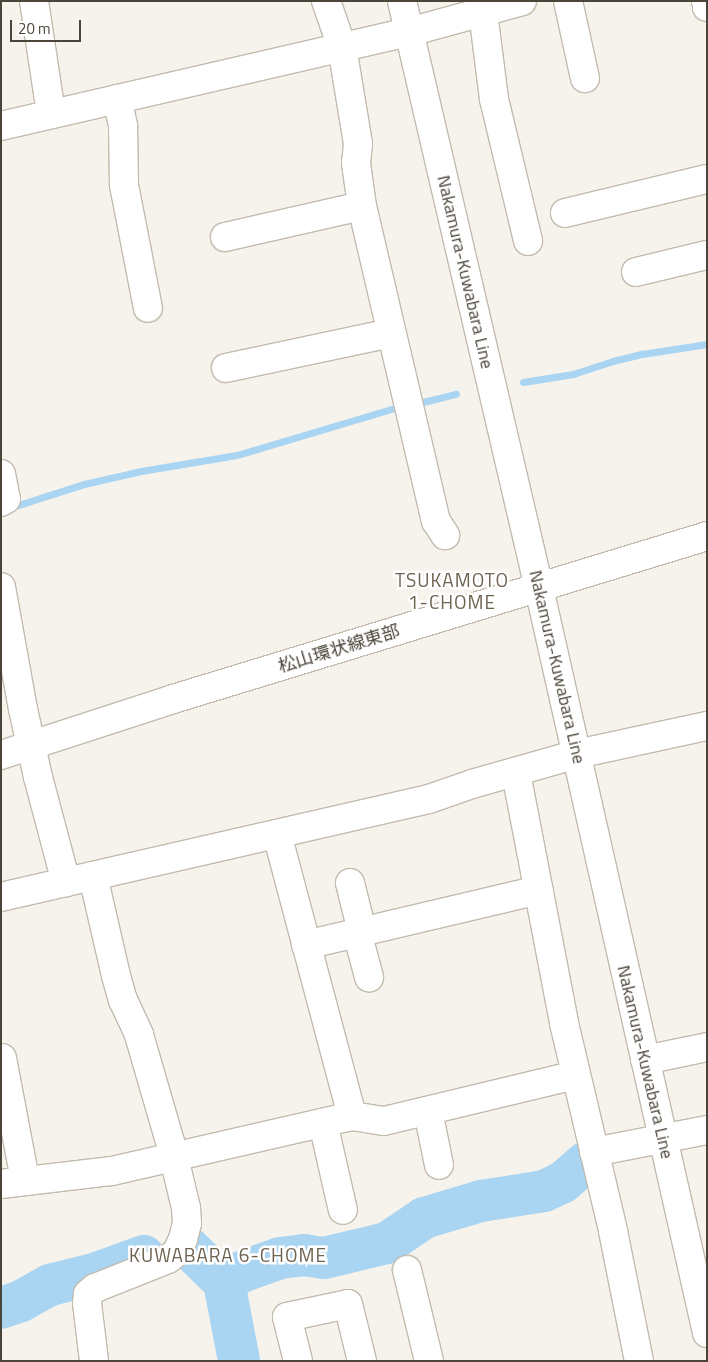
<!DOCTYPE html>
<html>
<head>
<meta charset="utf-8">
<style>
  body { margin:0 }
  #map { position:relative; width:708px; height:1362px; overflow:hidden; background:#f6f3ec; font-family:"Titillium Web","Noto Sans JP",sans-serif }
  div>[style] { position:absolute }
  .stream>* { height:7px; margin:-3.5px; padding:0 3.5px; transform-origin:3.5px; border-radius:3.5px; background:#a9d4f2 }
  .river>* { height:42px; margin:-21px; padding:0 21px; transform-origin:21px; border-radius:21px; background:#a9d4f2 }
  .roads { filter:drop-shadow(1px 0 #c2bbae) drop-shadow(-1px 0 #c2bbae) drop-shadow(0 1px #c2bbae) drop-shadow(0 -1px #c2bbae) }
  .minor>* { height:28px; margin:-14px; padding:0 14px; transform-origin:14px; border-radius:14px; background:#fff }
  span { translate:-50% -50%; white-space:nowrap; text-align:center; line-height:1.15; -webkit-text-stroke:5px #fff; paint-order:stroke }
  .street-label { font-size:18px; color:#4b4439 }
  .neighbourhood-label { font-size:19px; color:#6e6250; letter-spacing:1px }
  .frame { position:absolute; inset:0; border:2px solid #4b4439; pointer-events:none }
  .scale { position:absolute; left:10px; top:20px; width:71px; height:22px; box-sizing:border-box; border:2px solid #4b4439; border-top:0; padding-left:6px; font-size:15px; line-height:18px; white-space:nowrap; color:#4b4439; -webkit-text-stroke:4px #fff; paint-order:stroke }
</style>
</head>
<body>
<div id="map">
  <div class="stream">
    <div style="left:523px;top:382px;width:51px;rotate:-9.1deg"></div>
    <div style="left:573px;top:374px;width:42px;rotate:-18deg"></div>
    <div style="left:613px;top:361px;width:30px;rotate:-14deg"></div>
    <div style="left:642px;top:354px;width:66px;rotate:-8.7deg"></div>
    <div style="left:419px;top:403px;width:38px;rotate:-14deg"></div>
    <div style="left:12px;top:507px;width:76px;rotate:-17.7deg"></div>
    <div style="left:84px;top:484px;width:58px;rotate:-12.8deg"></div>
    <div style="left:141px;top:471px;width:97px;rotate:-9.5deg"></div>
    <div style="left:237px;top:455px;width:168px;rotate:-16.6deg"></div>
  </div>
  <div class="river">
    <div style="left:188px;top:1247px;width:50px;rotate:44.2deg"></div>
    <div style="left:224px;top:1282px;width:80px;rotate:79.2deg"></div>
    <div style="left:224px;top:1282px;width:20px;rotate:-30deg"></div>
    <div style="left:241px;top:1272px;width:41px;rotate:-19.7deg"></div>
    <div style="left:280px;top:1258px;width:24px;rotate:-7deg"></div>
    <div style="left:304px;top:1255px;width:20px;rotate:9deg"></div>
    <div style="left:324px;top:1258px;width:65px;rotate:-13.4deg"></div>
    <div style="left:387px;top:1243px;width:45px;rotate:-34deg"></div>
    <div style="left:424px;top:1218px;width:59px;rotate:-16.6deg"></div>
    <div style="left:481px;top:1201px;width:64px;rotate:-9deg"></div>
    <div style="left:544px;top:1191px;width:21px;rotate:-25deg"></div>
    <div style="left:563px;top:1182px;width:29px;rotate:-41deg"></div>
    <div style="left:1px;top:1308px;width:21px;rotate:-19deg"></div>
    <div style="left:21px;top:1301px;width:33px;rotate:-29deg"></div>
    <div style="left:50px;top:1285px;width:45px;rotate:-14deg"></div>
    <div style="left:94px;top:1274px;width:53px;rotate:-19.8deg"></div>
  </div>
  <div class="roads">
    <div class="minor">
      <div style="left:34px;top:1px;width:114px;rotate:81.4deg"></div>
      <div style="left:326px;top:1px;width:49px;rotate:70.8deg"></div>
      <div style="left:342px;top:47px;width:98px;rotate:80.6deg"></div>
      <div style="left:358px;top:144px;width:19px;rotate:96deg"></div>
      <div style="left:356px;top:163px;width:43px;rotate:82.1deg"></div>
      <div style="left:362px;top:206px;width:324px;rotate:76.8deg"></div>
      <div style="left:436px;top:521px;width:17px;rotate:57deg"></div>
      <div style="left:402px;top:1px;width:603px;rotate:76.86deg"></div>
      <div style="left:539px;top:588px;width:764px;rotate:77.29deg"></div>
      <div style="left:568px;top:1px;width:79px;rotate:77.6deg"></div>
      <div style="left:706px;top:1px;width:6px;rotate:81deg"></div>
      <div style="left:483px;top:12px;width:88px;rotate:82.8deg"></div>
      <div style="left:494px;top:99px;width:146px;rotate:76.5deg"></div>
      <div style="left:117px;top:99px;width:28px;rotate:77deg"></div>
      <div style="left:123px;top:126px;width:59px;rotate:89deg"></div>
      <div style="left:124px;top:185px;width:125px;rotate:79deg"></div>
      <div style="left:1px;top:126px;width:419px;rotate:-13deg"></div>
      <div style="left:409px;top:32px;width:117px;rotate:-15.3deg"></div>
      <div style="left:565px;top:213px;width:146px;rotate:-13.5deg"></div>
      <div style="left:225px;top:237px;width:140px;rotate:-12.8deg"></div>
      <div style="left:636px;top:272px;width:73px;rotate:-13.5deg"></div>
      <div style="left:226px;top:368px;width:169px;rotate:-12deg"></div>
      <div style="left:1px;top:474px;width:25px;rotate:79deg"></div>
      <div style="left:6px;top:499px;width:6px;rotate:149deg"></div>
      <div style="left:1px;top:587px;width:124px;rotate:79.8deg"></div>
      <div style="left:23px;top:709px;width:70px;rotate:77.6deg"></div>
      <div style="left:38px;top:777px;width:109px;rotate:75.1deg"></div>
      <div style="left:1px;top:755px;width:181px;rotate:-18deg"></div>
      <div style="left:173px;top:699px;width:558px;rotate:-16.97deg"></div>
      <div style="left:516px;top:773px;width:255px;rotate:79.1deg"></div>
      <div style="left:564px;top:1023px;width:214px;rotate:76.7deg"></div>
      <div style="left:613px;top:1231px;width:133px;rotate:78.7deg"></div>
      <div style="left:277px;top:834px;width:292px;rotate:75.1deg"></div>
      <div style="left:352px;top:1116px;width:32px;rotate:9deg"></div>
      <div style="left:384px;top:1121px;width:196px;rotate:-13.5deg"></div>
      <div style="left:93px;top:876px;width:103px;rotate:77deg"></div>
      <div style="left:116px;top:976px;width:25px;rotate:74deg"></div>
      <div style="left:123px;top:1000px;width:38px;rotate:65deg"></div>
      <div style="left:139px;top:1035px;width:115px;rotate:73.8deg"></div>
      <div style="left:171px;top:1145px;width:65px;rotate:76.6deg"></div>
      <div style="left:186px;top:1208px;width:15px;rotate:86deg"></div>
      <div style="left:187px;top:1223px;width:16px;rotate:104deg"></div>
      <div style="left:183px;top:1239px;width:14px;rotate:115deg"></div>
      <div style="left:177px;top:1252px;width:11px;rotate:142deg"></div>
      <div style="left:168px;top:1259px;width:79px;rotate:158.3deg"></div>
      <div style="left:95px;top:1288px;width:9px;rotate:139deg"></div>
      <div style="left:88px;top:1294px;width:9px;rotate:96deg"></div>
      <div style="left:87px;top:1303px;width:58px;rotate:83.1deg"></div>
      <div style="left:350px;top:883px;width:49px;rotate:76deg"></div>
      <div style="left:1px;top:897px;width:439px;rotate:-12.9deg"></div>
      <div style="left:429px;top:799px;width:46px;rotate:-19.2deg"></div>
      <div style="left:472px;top:784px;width:109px;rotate:-15.9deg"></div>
      <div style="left:577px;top:754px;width:133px;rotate:-12.2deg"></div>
      <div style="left:357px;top:932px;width:47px;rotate:75.1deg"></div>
      <div style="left:306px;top:945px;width:239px;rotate:-13.3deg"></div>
      <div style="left:2px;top:1058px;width:124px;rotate:79.3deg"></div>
      <div style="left:645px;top:1060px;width:63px;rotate:-11.8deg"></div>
      <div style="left:428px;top:1111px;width:55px;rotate:78.5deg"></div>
      <div style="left:323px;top:1123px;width:89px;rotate:77.1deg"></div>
      <div style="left:594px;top:1152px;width:115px;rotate:-11deg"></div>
      <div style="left:1px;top:1184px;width:112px;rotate:-6.7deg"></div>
      <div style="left:112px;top:1171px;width:246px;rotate:-12.9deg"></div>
      <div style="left:407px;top:1270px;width:94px;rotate:76.4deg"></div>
      <div style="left:298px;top:1361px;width:45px;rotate:-104deg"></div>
      <div style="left:287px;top:1317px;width:62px;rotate:-12deg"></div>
      <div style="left:348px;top:1304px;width:59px;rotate:76.2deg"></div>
    </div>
  </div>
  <div class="street-label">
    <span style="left:465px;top:272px;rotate:77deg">Nakamura-Kuwabara Line</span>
    <span style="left:339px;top:649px;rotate:-17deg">松山環状線東部</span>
    <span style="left:557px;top:667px;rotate:77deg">Nakamura-Kuwabara Line</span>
    <span style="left:645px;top:1062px;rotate:77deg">Nakamura-Kuwabara Line</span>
  </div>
  <div class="neighbourhood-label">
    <span style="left:452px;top:591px">TSUKAMOTO<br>1-CHOME</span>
    <span style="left:228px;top:1255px">KUWABARA 6-CHOME</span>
  </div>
  <div class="frame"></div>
  <div class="scale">20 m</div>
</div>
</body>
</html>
